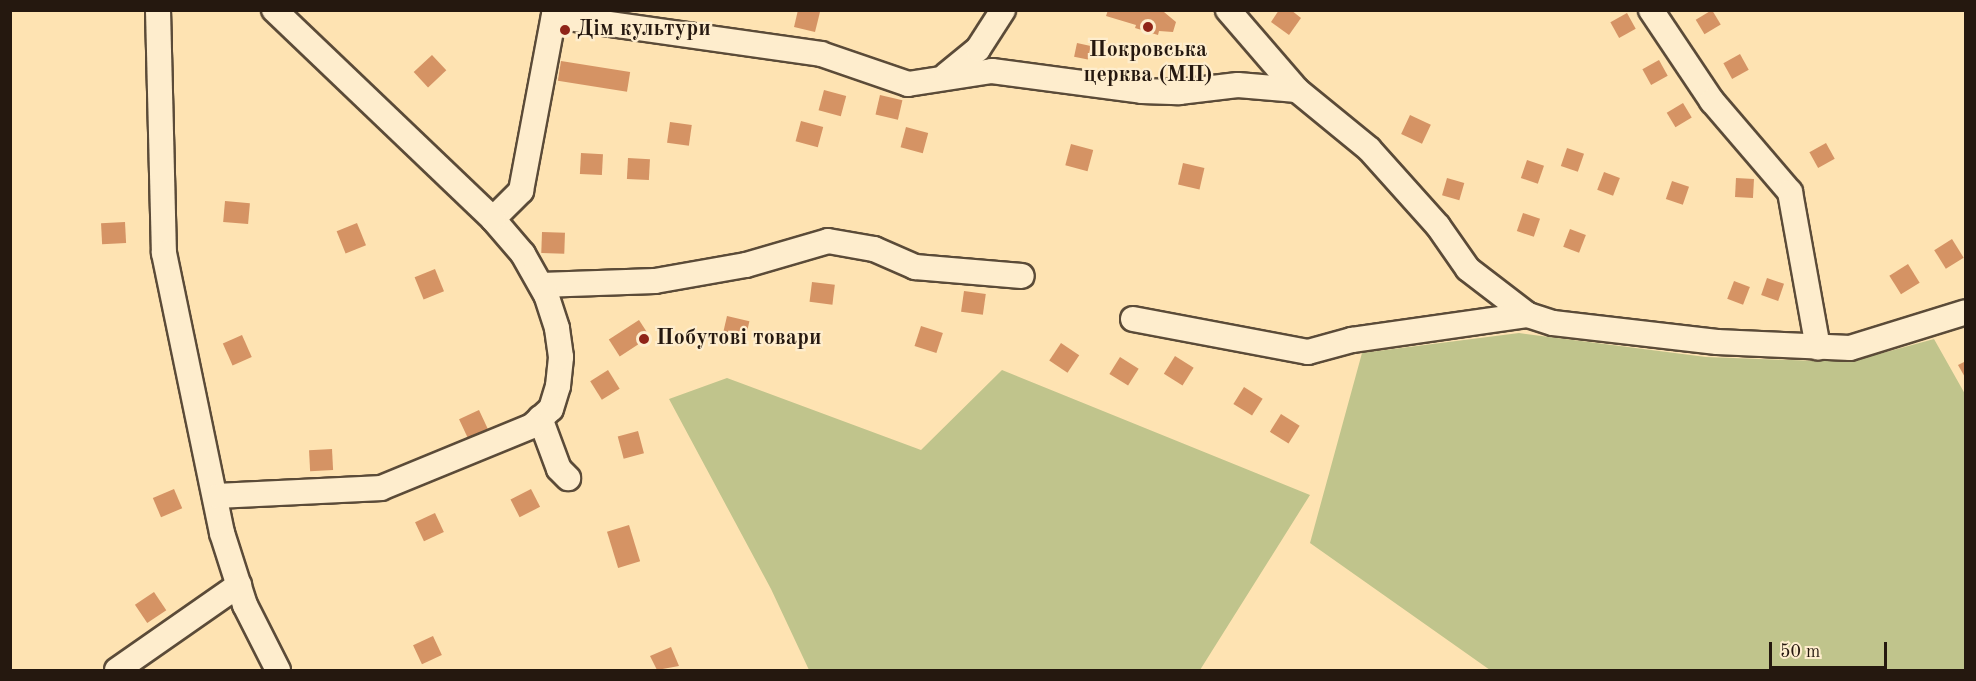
<!DOCTYPE html>
<html>
<head>
<meta charset="utf-8">
<style>
  body { margin:0 }
  #map { position:relative; width:1976px; height:681px; overflow:hidden; background:#fee3b2; font-family:"Old Standard TT",serif }
  div>[style] { position:absolute }
  .green>* { inset:0; background:#c0c48c }
  .building>* { inset:0; background:#d59364; transform-origin:0 0 }
  .roads { filter:drop-shadow(2px 0 #5b4b38) drop-shadow(-2px 0 #5b4b38) drop-shadow(0 2px #5b4b38) drop-shadow(0 -2px #5b4b38) }
  .minor>* { height:24px; margin:-12px; padding:0 12px; transform-origin:12px; border-radius:12px; background:#feedcd }
  .dots>* { width:16px; height:16px; translate:-50% -50%; box-sizing:border-box; border:3px solid #feedcd; border-radius:50% }
  span { translate:-50% -50%; white-space:nowrap; text-align:center; line-height:1.15; -webkit-text-stroke:4.5px #feedcd; paint-order:stroke }
  .poi-label { font-size:22px; color:#25180f; font-weight:700 }
  .left { translate:0 -50%; text-align:left }
  .frame { position:absolute; inset:0; border:12px solid #25180f; pointer-events:none }
  .scale { position:absolute; left:1769px; top:642px; width:118px; height:27px; box-sizing:border-box; border:3px solid #25180f; border-top:0; padding-left:8px; font-size:18px; line-height:21px; white-space:nowrap; color:#25180f; -webkit-text-stroke:4px #feedcd; paint-order:stroke }
</style>
</head>
<body>
<div id="map">
  <div class="green">
    <div style="clip-path:polygon(1519px 333px,1706px 357px,1817px 361px,1879px 354px,1934px 339px,1965px 394px,1965px 670px,1490px 670px,1310px 543px,1362px 353px)"></div>
    <div style="clip-path:polygon(1002px 370px,1310px 495px,1200px 670px,809px 670px,771px 589px,669px 399px,727px 378px,921px 450px)"></div>
  </div>
  <div class="building">
    <div style="clip-path:polygon(798px 10px,820px 12px,815px 32px,794px 27px)"></div>
    <div style="clip-path:polygon(1108px 10px,1164px 12px,1176px 22px,1173px 32px,1159px 31px,1158px 35px,1135px 28px,1136px 25px,1106px 16px)"></div>
    <div style="clip-path:polygon(1279px 10px,1291px 10px,1301px 18px,1289px 35px,1271px 22px)"></div>
    <div style="left:1712px;top:10px;width:17px;height:19px;rotate:59deg"></div>
    <div style="left:1627px;top:13px;width:18px;height:19px;rotate:61deg"></div>
    <div style="left:1077px;top:43px;width:14px;height:14px;rotate:12deg"></div>
    <div style="left:1740px;top:54px;width:18px;height:19px;rotate:61deg"></div>
    <div style="left:432px;top:55px;width:21px;height:25px;rotate:47deg"></div>
    <div style="left:1659px;top:60px;width:18px;height:19px;rotate:61deg"></div>
    <div style="left:561px;top:61px;width:70px;height:20px;rotate:9deg"></div>
    <div style="left:824px;top:90px;width:23px;height:21px;rotate:15deg"></div>
    <div style="left:880px;top:95px;width:23px;height:20px;rotate:13deg"></div>
    <div style="left:1683px;top:103px;width:17px;height:19px;rotate:59deg"></div>
    <div style="left:1410px;top:115px;width:23px;height:21px;rotate:25deg"></div>
    <div style="left:801px;top:121px;width:23px;height:21px;rotate:15deg"></div>
    <div style="left:670px;top:122px;width:22px;height:21px;rotate:8deg"></div>
    <div style="left:906px;top:127px;width:23px;height:21px;rotate:15deg"></div>
    <div style="left:1826px;top:143px;width:18px;height:19px;rotate:61deg"></div>
    <div style="left:1071px;top:144px;width:23px;height:22px;rotate:15deg"></div>
    <div style="left:1567px;top:148px;width:18px;height:19px;rotate:19deg"></div>
    <div style="left:581px;top:153px;width:22px;height:21px;rotate:3deg"></div>
    <div style="left:628px;top:158px;width:22px;height:21px;rotate:3deg"></div>
    <div style="left:1527px;top:160px;width:18px;height:19px;rotate:19deg"></div>
    <div style="left:1183px;top:163px;width:22px;height:22px;rotate:13deg"></div>
    <div style="left:1604px;top:172px;width:17px;height:19px;rotate:21deg"></div>
    <div style="left:1447px;top:178px;width:18px;height:18px;rotate:16deg"></div>
    <div style="left:1736px;top:178px;width:18px;height:19px;rotate:3deg"></div>
    <div style="left:1672px;top:181px;width:18px;height:19px;rotate:19deg"></div>
    <div style="left:225px;top:201px;width:25px;height:21px;rotate:5deg"></div>
    <div style="left:1523px;top:213px;width:18px;height:19px;rotate:19deg"></div>
    <div style="left:125px;top:222px;width:21px;height:24px;rotate:87deg"></div>
    <div style="left:357px;top:223px;width:24px;height:22px;rotate:68deg"></div>
    <div style="left:1570px;top:229px;width:17px;height:19px;rotate:21deg"></div>
    <div style="left:542px;top:232px;width:23px;height:21px;rotate:2deg"></div>
    <div style="left:1952px;top:239px;width:22px;height:21px;rotate:58deg"></div>
    <div style="left:1908px;top:264px;width:22px;height:22px;rotate:58deg"></div>
    <div style="left:435px;top:269px;width:24px;height:22px;rotate:68deg"></div>
    <div style="left:1767px;top:278px;width:18px;height:18px;rotate:19deg"></div>
    <div style="left:1734px;top:281px;width:17px;height:19px;rotate:21deg"></div>
    <div style="left:812px;top:282px;width:23px;height:20px;rotate:7deg"></div>
    <div style="left:964px;top:291px;width:22px;height:21px;rotate:8deg"></div>
    <div style="left:727px;top:316px;width:23px;height:21px;rotate:13deg"></div>
    <div style="left:639px;top:320px;width:20px;height:36px;rotate:57deg"></div>
    <div style="left:921px;top:326px;width:23px;height:21px;rotate:18deg"></div>
    <div style="left:242px;top:335px;width:24px;height:21px;rotate:66deg"></div>
    <div style="left:1061px;top:343px;width:22px;height:21px;rotate:34deg"></div>
    <div style="left:1175px;top:356px;width:22px;height:21px;rotate:32deg"></div>
    <div style="left:1120px;top:357px;width:22px;height:20px;rotate:32deg"></div>
    <div style="clip-path:polygon(1966px 361px,1966px 379px,1958px 365px)"></div>
    <div style="left:608px;top:370px;width:22px;height:21px;rotate:58deg"></div>
    <div style="left:1244px;top:387px;width:22px;height:20px;rotate:32deg"></div>
    <div style="left:479px;top:410px;width:21px;height:22px;rotate:65deg"></div>
    <div style="left:1281px;top:414px;width:22px;height:21px;rotate:32deg"></div>
    <div style="left:638px;top:431px;width:23px;height:21px;rotate:75deg"></div>
    <div style="left:332px;top:449px;width:21px;height:23px;rotate:87deg"></div>
    <div style="left:174px;top:489px;width:21px;height:23px;rotate:67deg"></div>
    <div style="left:531px;top:489px;width:20px;height:23px;rotate:63deg"></div>
    <div style="left:435px;top:513px;width:21px;height:22px;rotate:65deg"></div>
    <div style="left:629px;top:525px;width:38px;height:23px;rotate:73deg"></div>
    <div style="left:154px;top:592px;width:22px;height:23px;rotate:56deg"></div>
    <div style="left:433px;top:636px;width:21px;height:22px;rotate:65deg"></div>
    <div style="clip-path:polygon(671px 647px,679px 666px,657px 670px,650px 656px)"></div>
  </div>
  <div class="roads">
    <div class="minor">
      <div style="left:158px;top:10px;width:243px;rotate:88.6deg"></div>
      <div style="left:164px;top:253px;width:286px;rotate:78.3deg"></div>
      <div style="left:222px;top:533px;width:76px;rotate:72.3deg"></div>
      <div style="left:245px;top:605px;width:73px;rotate:63.1deg"></div>
      <div style="left:1228px;top:10px;width:106px;rotate:49.2deg"></div>
      <div style="left:1651px;top:10px;width:110px;rotate:56.2deg"></div>
      <div style="left:1712px;top:101px;width:120px;rotate:49.4deg"></div>
      <div style="left:1790px;top:192px;width:158px;rotate:79.8deg"></div>
      <div style="left:554px;top:16px;width:270px;rotate:8.1deg"></div>
      <div style="left:821px;top:54px;width:92px;rotate:19deg"></div>
      <div style="left:908px;top:84px;width:85px;rotate:-8.8deg"></div>
      <div style="left:992px;top:71px;width:151px;rotate:7.6deg"></div>
      <div style="left:1142px;top:91px;width:37px;rotate:2deg"></div>
      <div style="left:1179px;top:92px;width:59px;rotate:-6.8deg"></div>
      <div style="left:1238px;top:85px;width:59px;rotate:4.8deg"></div>
      <div style="left:1297px;top:90px;width:93px;rotate:39.3deg"></div>
      <div style="left:1369px;top:149px;width:103px;rotate:48.1deg"></div>
      <div style="left:1438px;top:226px;width:52px;rotate:55.1deg"></div>
      <div style="left:1468px;top:269px;width:76px;rotate:37.5deg"></div>
      <div style="left:1528px;top:315px;width:26px;rotate:18deg"></div>
      <div style="left:1553px;top:323px;width:165px;rotate:6.6deg"></div>
      <div style="left:1717px;top:342px;width:133px;rotate:2.6deg"></div>
      <div style="left:1850px;top:348px;width:121px;rotate:-17.2deg"></div>
      <div style="left:946px;top:75px;width:41px;rotate:-39.1deg"></div>
      <div style="left:978px;top:49px;width:46px;rotate:-57.3deg"></div>
      <div style="left:493px;top:219px;width:40px;rotate:-45deg"></div>
      <div style="left:521px;top:191px;width:184px;rotate:-79.4deg"></div>
      <div style="left:541px;top:285px;width:114px;rotate:-2deg"></div>
      <div style="left:655px;top:281px;width:92px;rotate:-10deg"></div>
      <div style="left:746px;top:265px;width:85px;rotate:-16.3deg"></div>
      <div style="left:828px;top:241px;width:47px;rotate:9.9deg"></div>
      <div style="left:874px;top:249px;width:45px;rotate:23.7deg"></div>
      <div style="left:915px;top:267px;width:107px;rotate:4.8deg"></div>
      <div style="left:1133px;top:319px;width:178px;rotate:10.7deg"></div>
      <div style="left:1308px;top:352px;width:46px;rotate:-15.3deg"></div>
      <div style="left:1352px;top:340px;width:178px;rotate:-8.1deg"></div>
      <div style="left:540px;top:418px;width:54px;rotate:69.6deg"></div>
      <div style="left:559px;top:469px;width:13px;rotate:45deg"></div>
      <div style="left:218px;top:496px;width:163px;rotate:-2.8deg"></div>
      <div style="left:381px;top:488px;width:163px;rotate:-22.3deg"></div>
      <div style="left:532px;top:426px;width:25px;rotate:-42deg"></div>
      <div style="left:551px;top:409px;width:24px;rotate:-73deg"></div>
      <div style="left:558px;top:386px;width:29px;rotate:-84deg"></div>
      <div style="left:561px;top:357px;width:29px;rotate:-98deg"></div>
      <div style="left:557px;top:328px;width:35px;rotate:-108deg"></div>
      <div style="left:546px;top:295px;width:47px;rotate:-119.3deg"></div>
      <div style="left:523px;top:254px;width:46px;rotate:-130.6deg"></div>
      <div style="left:493px;top:219px;width:303px;rotate:-136.3deg"></div>
      <div style="left:117px;top:670px;width:149px;rotate:-34.9deg"></div>
    </div>
  </div>
  <div class="dots">
    <div style="left:1148px;top:27px;background:#8f2418"></div>
    <div style="left:565px;top:30px;background:#8f2418"></div>
    <div style="left:644px;top:339px;background:#8f2418"></div>
  </div>
  <div class="poi-label">
    <span class="left" style="left:577px;top:30px">Дім культури</span>
    <span style="left:1148px;top:63px">Покровська<br>церква (МП)</span>
    <span class="left" style="left:656px;top:339px">Побутові товари</span>
  </div>
  <div class="frame"></div>
  <div class="scale">50 m</div>
</div>
</body>
</html>
